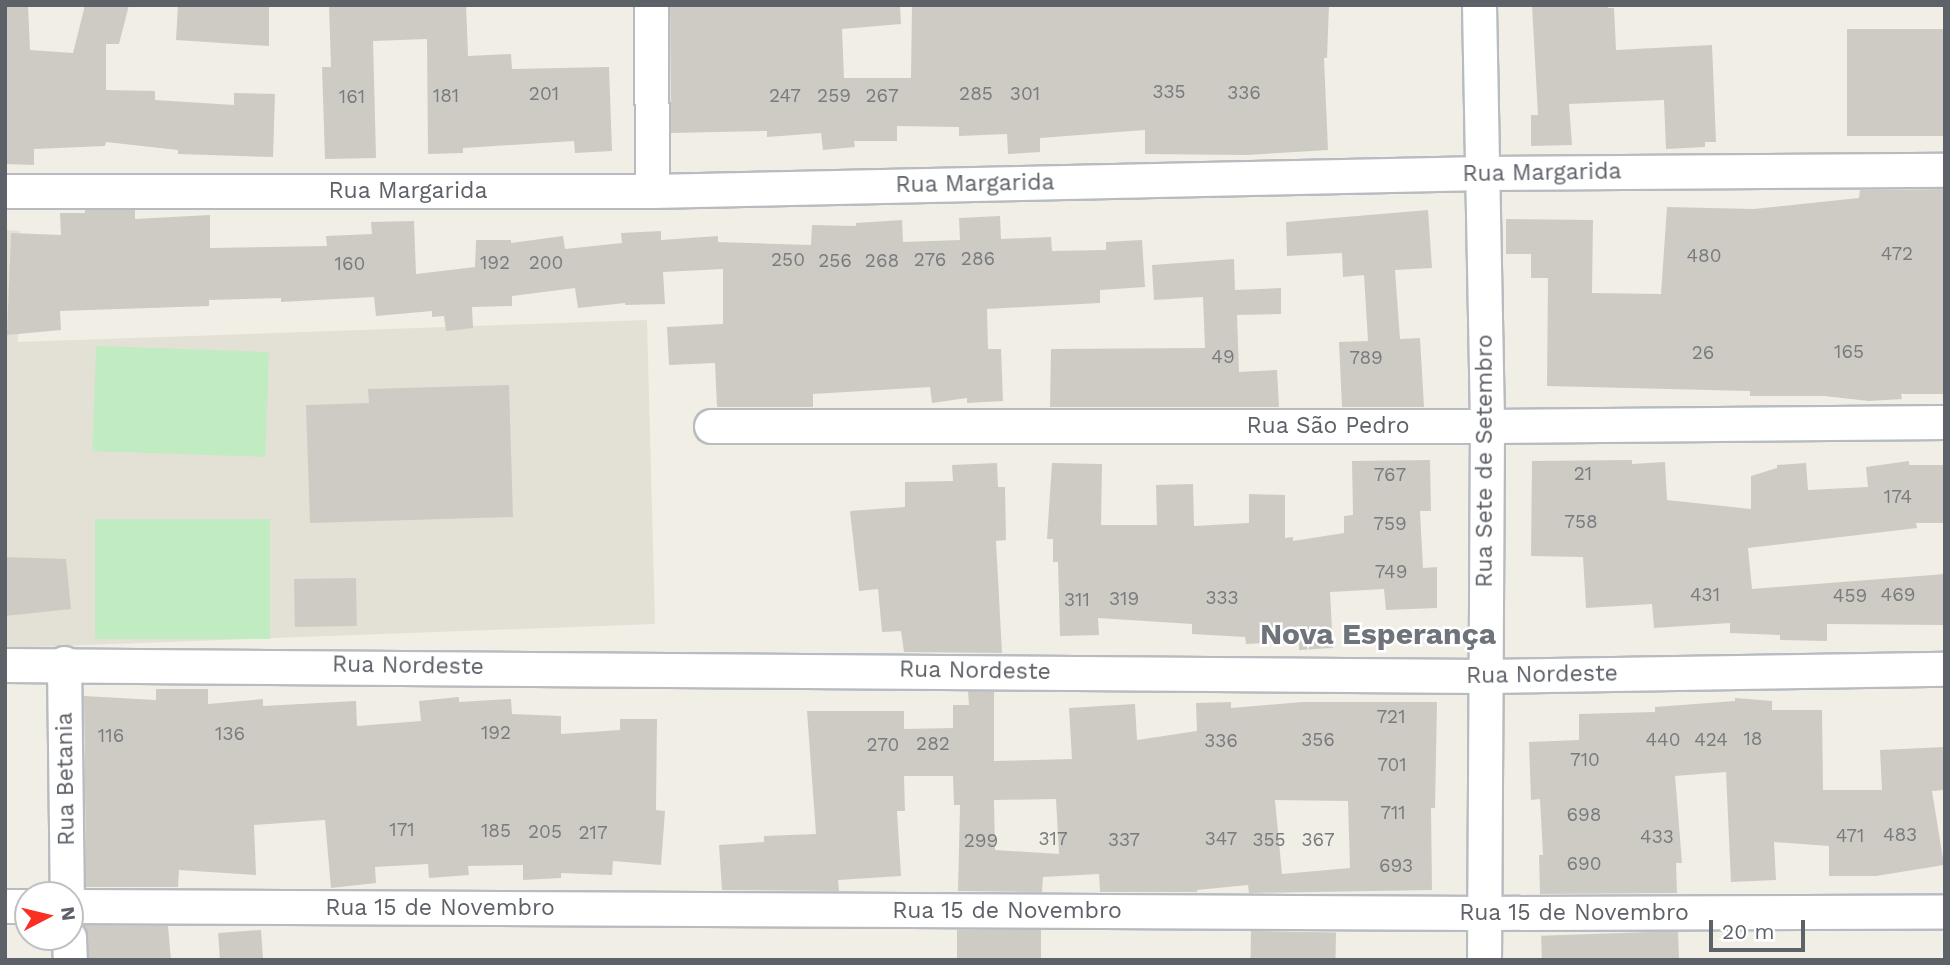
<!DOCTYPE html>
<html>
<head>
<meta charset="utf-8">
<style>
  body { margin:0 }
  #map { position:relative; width:1950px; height:965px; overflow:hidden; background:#f1eee6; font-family:"Work Sans",sans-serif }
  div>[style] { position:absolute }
  .education>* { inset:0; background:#e3e0d6 }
  .green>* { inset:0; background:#c1ebc0; transform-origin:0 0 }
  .building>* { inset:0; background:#cecbc4; transform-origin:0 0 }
  .roads { filter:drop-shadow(2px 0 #b8bcc0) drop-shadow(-2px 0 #b8bcc0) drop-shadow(0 2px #b8bcc0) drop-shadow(0 -2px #b8bcc0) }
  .minor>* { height:33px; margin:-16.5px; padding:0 16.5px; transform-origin:16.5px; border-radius:16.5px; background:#fff }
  span { translate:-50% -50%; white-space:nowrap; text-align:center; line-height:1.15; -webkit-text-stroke:5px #fff; paint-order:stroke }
  .number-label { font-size:19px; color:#797c7f }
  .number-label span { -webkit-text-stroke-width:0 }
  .street-label { font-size:23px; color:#5d6268 }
  .district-label { font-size:30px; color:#6e747a; font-weight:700 }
  .frame { position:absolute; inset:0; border:7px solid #5d6268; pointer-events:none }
  .north { position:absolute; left:14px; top:881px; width:70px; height:70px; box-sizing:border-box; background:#fff; border:2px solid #bec0c3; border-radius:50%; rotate:83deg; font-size:19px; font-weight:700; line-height:28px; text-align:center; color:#5d6268 }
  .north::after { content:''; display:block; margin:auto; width:24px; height:32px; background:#fb2f22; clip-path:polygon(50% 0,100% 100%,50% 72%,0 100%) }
  .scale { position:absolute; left:1709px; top:920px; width:96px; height:32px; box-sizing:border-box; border:4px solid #5d6268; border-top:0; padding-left:9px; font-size:21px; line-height:24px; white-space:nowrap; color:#5d6268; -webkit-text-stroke:5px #fff; paint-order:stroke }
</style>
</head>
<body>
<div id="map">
  <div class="education">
    <div style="clip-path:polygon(5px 230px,20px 231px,18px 342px,647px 320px,655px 624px,5px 648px)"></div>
  </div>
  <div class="green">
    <div style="left:269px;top:352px;width:105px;height:173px;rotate:92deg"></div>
    <div style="left:95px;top:519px;width:175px;height:120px"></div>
  </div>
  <div class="building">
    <div style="clip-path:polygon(5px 5px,28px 5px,30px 50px,73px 53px,85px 5px,129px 5px,119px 44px,106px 44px,106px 90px,155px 91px,155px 100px,234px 105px,234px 93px,275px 94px,273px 157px,178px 154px,178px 150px,106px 142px,105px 146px,34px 149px,34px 165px,5px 164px)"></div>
    <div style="clip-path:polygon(178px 5px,269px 5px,269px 46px,176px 40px)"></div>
    <div style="clip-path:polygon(329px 5px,466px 5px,468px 56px,511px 54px,512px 69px,609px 67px,612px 151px,575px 153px,574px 141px,463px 148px,463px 153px,428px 154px,427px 39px,373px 41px,376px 158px,325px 159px,322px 67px,331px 67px)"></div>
    <div style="clip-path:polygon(670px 5px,900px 5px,901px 24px,842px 29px,844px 78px,911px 78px,912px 5px,1329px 5px,1327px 58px,1324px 58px,1328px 150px,1247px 155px,1145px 154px,1145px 130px,1040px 138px,1040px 152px,1008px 154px,1007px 134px,959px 136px,959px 127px,897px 126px,897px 141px,854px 141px,855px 147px,823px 150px,821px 133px,767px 137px,767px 131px,671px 133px)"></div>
    <div style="clip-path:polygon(1532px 5px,1608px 5px,1608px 8px,1614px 8px,1616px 50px,1712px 45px,1716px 142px,1705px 142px,1705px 147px,1666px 149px,1664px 100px,1569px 104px,1572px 145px,1531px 146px,1531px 115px,1538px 115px)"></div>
    <div style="left:1945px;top:29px;width:107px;height:98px;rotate:90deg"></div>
    <div style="clip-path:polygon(1945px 189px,1945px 394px,1901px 394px,1902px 399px,1869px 401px,1824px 396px,1750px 396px,1750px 391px,1547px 386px,1548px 278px,1531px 278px,1531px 254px,1506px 254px,1506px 219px,1593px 220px,1592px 293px,1661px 294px,1667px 207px,1754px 209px,1859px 198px,1860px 190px)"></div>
    <div style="clip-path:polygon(85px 210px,135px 210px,135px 219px,210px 215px,210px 248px,327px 246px,326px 236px,372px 234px,371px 222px,414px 221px,416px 274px,475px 267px,476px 240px,511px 240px,511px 243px,563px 236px,565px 249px,622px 243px,621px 233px,661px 231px,661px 240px,718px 236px,718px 242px,811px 245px,812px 225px,856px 226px,856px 223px,902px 220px,903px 242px,960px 240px,959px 218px,1000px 216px,1001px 239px,1051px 237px,1052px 251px,1106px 250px,1106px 242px,1142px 240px,1145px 287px,1100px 290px,1100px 303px,987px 309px,988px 349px,1001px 349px,1003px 401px,967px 403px,967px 398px,932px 403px,930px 387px,813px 394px,813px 407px,717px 407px,715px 363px,669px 365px,667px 327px,723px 324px,723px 269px,663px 272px,665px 304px,625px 305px,625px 303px,578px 308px,575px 288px,512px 296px,512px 306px,472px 307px,473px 328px,446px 331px,444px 316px,432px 317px,432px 311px,376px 316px,374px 297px,281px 302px,281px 298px,209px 300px,209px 306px,60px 311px,61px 330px,7px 335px,11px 233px,61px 235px,60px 213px,85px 213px)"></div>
    <div style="clip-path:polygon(1428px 210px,1432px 268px,1395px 270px,1400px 339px,1420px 338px,1424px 407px,1342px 407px,1339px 342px,1368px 341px,1364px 275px,1343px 277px,1342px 253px,1287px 256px,1286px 222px)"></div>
    <div style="clip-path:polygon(1234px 259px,1235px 290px,1281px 288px,1281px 314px,1237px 315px,1239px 372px,1277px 370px,1279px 407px,1050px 407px,1051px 349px,1205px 348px,1203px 297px,1154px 300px,1152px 265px)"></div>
    <div style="clip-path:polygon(509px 385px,513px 517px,310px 523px,306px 405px,369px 403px,368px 389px)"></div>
    <div style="clip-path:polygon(1430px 460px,1431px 511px,1420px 511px,1423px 568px,1437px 567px,1437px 608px,1386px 610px,1384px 589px,1330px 592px,1333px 648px,1299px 650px,1299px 641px,1246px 644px,1245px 637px,1192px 634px,1192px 624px,1098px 618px,1099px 635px,1060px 636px,1058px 562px,1053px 562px,1053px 539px,1047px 539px,1052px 463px,1102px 464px,1101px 525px,1157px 525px,1156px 485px,1193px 484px,1194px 526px,1249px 523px,1249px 494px,1285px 495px,1285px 538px,1293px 537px,1293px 541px,1344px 533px,1344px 516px,1353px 515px,1352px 461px)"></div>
    <div style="clip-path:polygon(1632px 460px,1632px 464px,1665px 462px,1667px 500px,1751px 509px,1751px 476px,1777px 468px,1777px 465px,1806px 463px,1808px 490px,1868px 487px,1866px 467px,1909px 461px,1909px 465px,1945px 465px,1945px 523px,1916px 523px,1917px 528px,1748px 548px,1752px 589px,1945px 574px,1945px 625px,1827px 624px,1827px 641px,1780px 640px,1780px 635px,1730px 633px,1730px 623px,1654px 628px,1652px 604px,1586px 608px,1583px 557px,1531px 556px,1532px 461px)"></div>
    <div style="clip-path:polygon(997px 463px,998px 487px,1005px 487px,1006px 540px,996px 541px,1002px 653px,904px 652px,901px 631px,882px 632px,878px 589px,859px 591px,850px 511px,905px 507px,905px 482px,953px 481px,952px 465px)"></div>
    <div style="clip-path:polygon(5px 557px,66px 559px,71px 609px,5px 616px)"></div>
    <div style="left:356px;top:578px;width:48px;height:62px;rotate:89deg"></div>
    <div style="clip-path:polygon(156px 689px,208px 689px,208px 704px,263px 699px,263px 706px,356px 701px,357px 726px,421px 721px,419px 701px,459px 697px,459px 702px,511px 699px,512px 714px,561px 716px,561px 734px,620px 730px,620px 719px,657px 719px,656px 810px,665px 811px,661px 865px,613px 861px,612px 875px,561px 873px,561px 878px,523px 880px,523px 865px,468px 866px,469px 875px,429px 878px,428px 864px,375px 867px,376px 883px,331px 888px,325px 820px,254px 825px,256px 875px,179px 870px,178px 887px,86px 887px,84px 696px,156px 700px)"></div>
    <div style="clip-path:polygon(evenodd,968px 691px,994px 692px,994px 761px,1072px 759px,1069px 708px,1135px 704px,1137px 740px,1197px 731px,1196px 703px,1231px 702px,1231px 708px,1303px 702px,1437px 702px,1435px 808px,1431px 808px,1432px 890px,1249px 893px,1248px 885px,1197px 890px,1197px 892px,1100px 892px,1099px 874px,1043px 877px,1042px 892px,958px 891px,960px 805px,954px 805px,953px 776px,904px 776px,905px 811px,897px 811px,901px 876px,838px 880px,839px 891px,722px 890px,719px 845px,764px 842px,764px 836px,816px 834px,807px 711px,904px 711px,904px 729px,953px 728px,953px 705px,969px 705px,968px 691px,1056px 799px,1059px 854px,995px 850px,994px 800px,1056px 799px,968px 691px,1275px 800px,1348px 801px,1350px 868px,1282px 874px,1275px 800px)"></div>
    <div style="clip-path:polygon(1735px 698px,1772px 701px,1772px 710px,1822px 710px,1823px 790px,1882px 790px,1880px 750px,1945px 747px,1945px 790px,1932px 791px,1944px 865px,1876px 876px,1829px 876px,1829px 846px,1774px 842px,1776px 880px,1731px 882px,1726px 772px,1675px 776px,1682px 863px,1676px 863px,1677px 893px,1540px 894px,1539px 855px,1543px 855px,1540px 799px,1531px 800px,1529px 742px,1579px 740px,1579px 714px,1655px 712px,1655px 707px,1735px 701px)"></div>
    <div style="clip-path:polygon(84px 925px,168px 926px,171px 960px,89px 960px,88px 936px)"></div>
    <div style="left:261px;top:930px;width:30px;height:43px;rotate:86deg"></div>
    <div style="left:957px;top:930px;width:84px;height:30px"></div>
    <div style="left:1251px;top:931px;width:85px;height:29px;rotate:1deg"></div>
    <div style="left:1678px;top:931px;width:29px;height:137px;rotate:88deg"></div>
  </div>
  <div class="roads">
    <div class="minor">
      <div style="left:651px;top:5px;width:186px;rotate:89.7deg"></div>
      <div style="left:1479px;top:5px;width:421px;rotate:88.9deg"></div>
      <div style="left:1487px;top:426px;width:534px;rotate:90.32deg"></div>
      <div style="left:5px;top:191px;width:647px"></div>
      <div style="left:652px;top:191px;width:832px;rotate:-1.24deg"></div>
      <div style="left:1484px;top:173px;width:461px;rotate:-0.4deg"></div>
      <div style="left:711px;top:426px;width:776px"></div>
      <div style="left:1487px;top:426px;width:458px;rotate:-0.5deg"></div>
      <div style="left:64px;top:663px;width:232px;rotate:89.3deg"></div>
      <div style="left:5px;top:665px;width:1478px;rotate:0.43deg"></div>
      <div style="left:1483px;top:676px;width:462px;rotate:-0.9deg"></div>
      <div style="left:5px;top:906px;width:23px"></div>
      <div style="left:70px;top:906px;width:1414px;rotate:0.28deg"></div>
      <div style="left:1484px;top:913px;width:461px;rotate:-0.2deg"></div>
      <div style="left:69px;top:937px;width:23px;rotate:88deg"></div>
    </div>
  </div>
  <div class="number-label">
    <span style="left:1169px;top:92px">335</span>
    <span style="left:1244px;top:93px">336</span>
    <span style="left:544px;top:94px">201</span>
    <span style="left:976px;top:94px">285</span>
    <span style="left:1025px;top:94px">301</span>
    <span style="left:446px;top:96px">181</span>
    <span style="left:785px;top:96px">247</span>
    <span style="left:834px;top:96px">259</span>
    <span style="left:882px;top:96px">267</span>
    <span style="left:352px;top:97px">161</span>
    <span style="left:1897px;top:254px">472</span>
    <span style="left:1704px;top:256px">480</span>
    <span style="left:978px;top:259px">286</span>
    <span style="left:788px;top:260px">250</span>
    <span style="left:930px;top:260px">276</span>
    <span style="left:835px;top:261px">256</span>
    <span style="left:882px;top:261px">268</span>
    <span style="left:495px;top:263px">192</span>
    <span style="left:546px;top:263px">200</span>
    <span style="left:350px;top:264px">160</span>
    <span style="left:1849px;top:352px">165</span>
    <span style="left:1703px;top:353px">26</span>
    <span style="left:1223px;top:357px">49</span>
    <span style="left:1366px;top:358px">789</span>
    <span style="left:1583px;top:474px">21</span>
    <span style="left:1390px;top:475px">767</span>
    <span style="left:1898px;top:497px">174</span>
    <span style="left:1581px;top:522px">758</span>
    <span style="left:1390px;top:524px">759</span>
    <span style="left:1391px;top:572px">749</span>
    <span style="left:1705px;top:595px">431</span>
    <span style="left:1898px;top:595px">469</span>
    <span style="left:1850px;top:596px">459</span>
    <span style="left:1222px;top:598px">333</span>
    <span style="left:1124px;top:599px">319</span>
    <span style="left:1077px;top:600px">311</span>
    <span style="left:1391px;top:717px">721</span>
    <span style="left:496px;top:733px">192</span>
    <span style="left:230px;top:734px">136</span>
    <span style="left:111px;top:736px">116</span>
    <span style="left:1753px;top:739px">18</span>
    <span style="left:1318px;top:740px">356</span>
    <span style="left:1663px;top:740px">440</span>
    <span style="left:1711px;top:740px">424</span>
    <span style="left:1221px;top:741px">336</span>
    <span style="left:933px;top:744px">282</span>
    <span style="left:883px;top:745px">270</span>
    <span style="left:1585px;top:760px">710</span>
    <span style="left:1392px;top:765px">701</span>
    <span style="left:1393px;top:813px">711</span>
    <span style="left:1584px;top:815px">698</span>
    <span style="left:402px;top:830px">171</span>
    <span style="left:496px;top:831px">185</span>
    <span style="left:545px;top:832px">205</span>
    <span style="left:593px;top:833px">217</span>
    <span style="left:1900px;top:835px">483</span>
    <span style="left:1850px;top:836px">471</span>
    <span style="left:1657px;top:837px">433</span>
    <span style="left:1053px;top:839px">317</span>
    <span style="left:1221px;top:839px">347</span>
    <span style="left:1124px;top:840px">337</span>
    <span style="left:1269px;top:840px">355</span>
    <span style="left:1318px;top:840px">367</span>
    <span style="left:981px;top:841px">299</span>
    <span style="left:1584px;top:864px">690</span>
    <span style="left:1396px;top:866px">693</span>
  </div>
  <div class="street-label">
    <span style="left:1542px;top:173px;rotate:-1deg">Rua Margarida</span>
    <span style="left:975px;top:184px;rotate:-1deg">Rua Margarida</span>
    <span style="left:408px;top:191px">Rua Margarida</span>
    <span style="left:1328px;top:426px">Rua São Pedro</span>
    <span style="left:1485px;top:461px;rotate:-90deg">Rua Sete de Setembro</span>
    <span style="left:408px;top:666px;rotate:1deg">Rua Nordeste</span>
    <span style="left:975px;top:671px;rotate:1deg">Rua Nordeste</span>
    <span style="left:1542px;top:675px;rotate:-1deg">Rua Nordeste</span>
    <span style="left:66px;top:779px;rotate:-91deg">Rua Betania</span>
    <span style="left:440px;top:908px">Rua 15 de Novembro</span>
    <span style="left:1007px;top:911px">Rua 15 de Novembro</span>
    <span style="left:1574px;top:913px">Rua 15 de Novembro</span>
  </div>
  <div class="district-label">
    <span style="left:1378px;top:634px">Nova Esperança</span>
  </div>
  <div class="frame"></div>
  <div class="north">N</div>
  <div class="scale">20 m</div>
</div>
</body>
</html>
